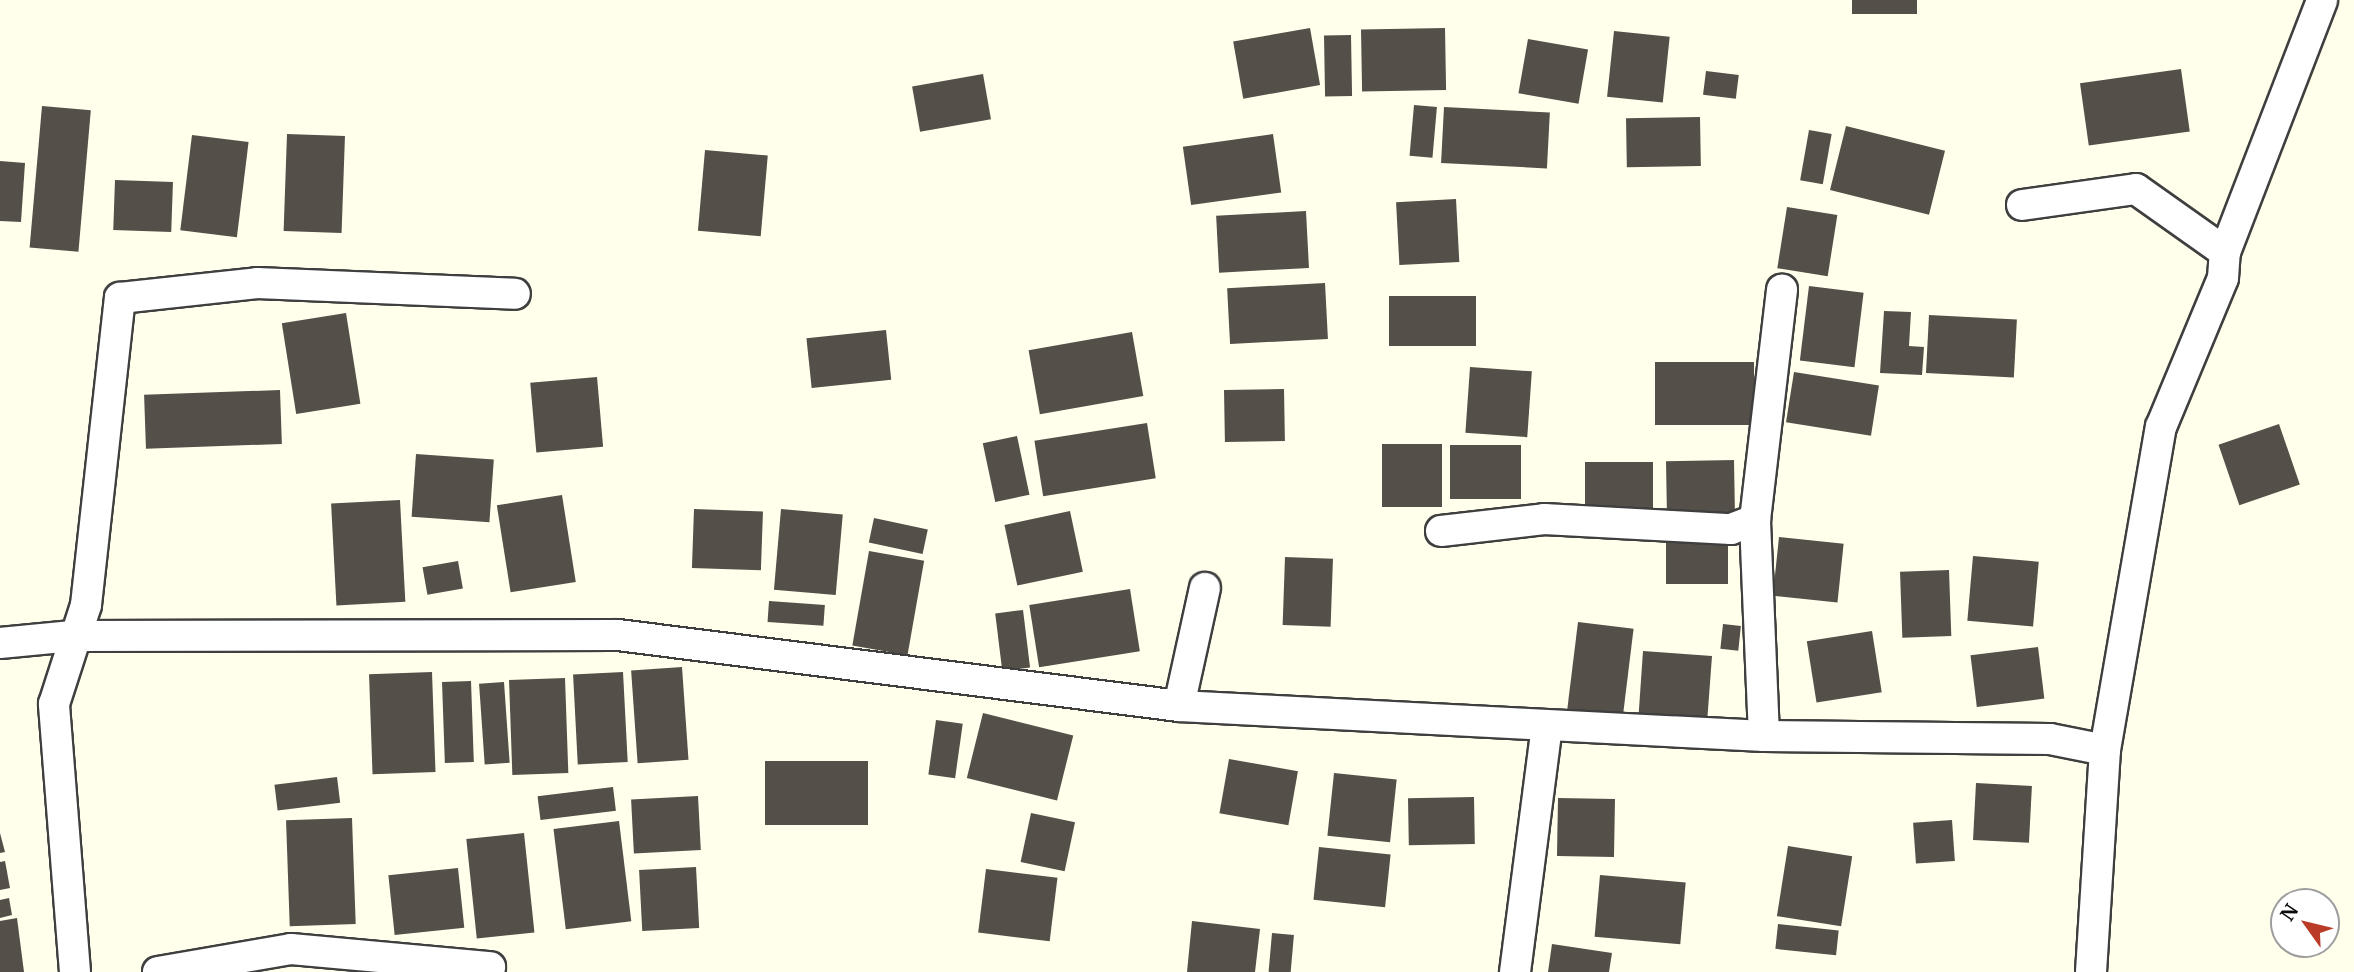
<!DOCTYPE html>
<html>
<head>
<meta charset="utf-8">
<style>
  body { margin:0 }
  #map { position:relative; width:2354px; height:972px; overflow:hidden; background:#ffffeb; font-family:Merriweather,serif }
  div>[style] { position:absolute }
  .building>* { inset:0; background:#544f48; transform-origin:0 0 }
  .roads { filter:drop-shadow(2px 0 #3f3f3f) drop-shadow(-2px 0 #3f3f3f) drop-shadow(0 2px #3f3f3f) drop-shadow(0 -2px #3f3f3f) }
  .street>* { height:30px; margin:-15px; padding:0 15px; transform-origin:15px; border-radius:15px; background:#fff }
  span { translate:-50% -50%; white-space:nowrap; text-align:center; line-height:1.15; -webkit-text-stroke:7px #fff; paint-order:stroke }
  .north { position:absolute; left:2270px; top:888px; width:70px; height:70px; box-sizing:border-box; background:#fff; border:2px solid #9e9e9e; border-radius:50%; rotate:304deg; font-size:19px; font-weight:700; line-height:28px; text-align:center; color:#0c0c0c }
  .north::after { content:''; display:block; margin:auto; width:24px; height:32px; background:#ba3c26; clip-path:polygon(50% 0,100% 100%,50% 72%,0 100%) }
</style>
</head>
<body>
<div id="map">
  <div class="building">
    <div style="left:1852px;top:0;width:65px;height:14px"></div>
    <div style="left:1310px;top:28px;width:58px;height:78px;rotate:80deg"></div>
    <div style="left:1445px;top:28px;width:62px;height:84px;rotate:89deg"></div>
    <div style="left:1614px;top:31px;width:56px;height:66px;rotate:6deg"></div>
    <div style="left:1351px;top:35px;width:61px;height:27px;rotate:89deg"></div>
    <div style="left:1528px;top:39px;width:61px;height:55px;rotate:10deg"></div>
    <div style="left:2181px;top:69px;width:63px;height:102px;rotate:82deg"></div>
    <div style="left:1706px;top:71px;width:33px;height:24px;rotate:7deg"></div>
    <div style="left:983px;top:74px;width:46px;height:72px;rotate:80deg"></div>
    <div style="left:1414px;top:105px;width:23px;height:51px;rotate:5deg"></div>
    <div style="left:42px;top:106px;width:49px;height:142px;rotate:5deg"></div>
    <div style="left:1444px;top:107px;width:106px;height:56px;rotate:3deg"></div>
    <div style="left:1700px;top:117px;width:49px;height:74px;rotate:89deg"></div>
    <div style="left:1846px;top:126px;width:102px;height:66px;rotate:14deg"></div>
    <div style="left:1809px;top:130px;width:23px;height:51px;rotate:10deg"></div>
    <div style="left:287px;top:134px;width:58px;height:97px;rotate:2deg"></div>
    <div style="left:1273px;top:134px;width:59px;height:91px;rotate:82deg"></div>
    <div style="left:192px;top:135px;width:57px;height:96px;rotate:7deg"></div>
    <div style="left:705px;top:150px;width:63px;height:81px;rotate:5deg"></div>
    <div style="clip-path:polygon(0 161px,25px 163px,21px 222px,0 221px)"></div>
    <div style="left:115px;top:180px;width:58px;height:50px;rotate:2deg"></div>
    <div style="left:1456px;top:199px;width:63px;height:60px;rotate:87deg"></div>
    <div style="left:1787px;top:207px;width:51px;height:62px;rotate:9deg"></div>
    <div style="left:1306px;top:211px;width:57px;height:90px;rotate:87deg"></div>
    <div style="left:1325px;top:283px;width:56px;height:98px;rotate:87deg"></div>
    <div style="left:1809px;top:286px;width:55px;height:75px;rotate:7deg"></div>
    <div style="left:1389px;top:296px;width:87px;height:50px"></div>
    <div style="clip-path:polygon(1884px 311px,1911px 312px,1909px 346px,1924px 347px,1922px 375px,1880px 373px)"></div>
    <div style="left:346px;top:313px;width:92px;height:65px;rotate:81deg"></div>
    <div style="left:1929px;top:315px;width:88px;height:58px;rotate:3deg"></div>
    <div style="left:886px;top:330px;width:50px;height:80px;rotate:84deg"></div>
    <div style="left:1132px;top:332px;width:65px;height:105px;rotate:80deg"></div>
    <div style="left:1754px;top:362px;width:63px;height:99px;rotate:90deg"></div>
    <div style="left:1470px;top:367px;width:62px;height:66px;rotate:4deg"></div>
    <div style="left:1794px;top:372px;width:86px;height:51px;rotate:9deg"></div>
    <div style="left:597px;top:377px;width:70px;height:67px;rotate:85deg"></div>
    <div style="left:1284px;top:389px;width:52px;height:60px;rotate:89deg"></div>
    <div style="left:280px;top:390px;width:54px;height:136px;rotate:88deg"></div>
    <div style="left:1147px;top:423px;width:56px;height:114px;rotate:81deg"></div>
    <div style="left:2279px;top:424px;width:64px;height:64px;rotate:71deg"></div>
    <div style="left:1017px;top:436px;width:60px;height:35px;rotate:78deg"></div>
    <div style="left:1382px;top:444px;width:60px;height:63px"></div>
    <div style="left:1450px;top:445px;width:71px;height:54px"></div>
    <div style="left:416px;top:454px;width:78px;height:63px;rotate:4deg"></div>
    <div style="left:1734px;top:460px;width:62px;height:68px;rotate:89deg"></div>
    <div style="left:1653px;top:462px;width:50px;height:68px;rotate:90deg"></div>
    <div style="left:562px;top:495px;width:88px;height:66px;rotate:81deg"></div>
    <div style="left:400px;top:500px;width:102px;height:69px;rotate:87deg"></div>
    <div style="left:694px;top:509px;width:69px;height:59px;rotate:2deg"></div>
    <div style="left:781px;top:509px;width:62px;height:81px;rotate:5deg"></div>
    <div style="left:1070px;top:511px;width:62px;height:67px;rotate:78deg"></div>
    <div style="left:874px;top:518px;width:55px;height:25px;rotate:12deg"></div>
    <div style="left:1779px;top:537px;width:65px;height:59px;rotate:6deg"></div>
    <div style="left:1728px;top:539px;width:45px;height:62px;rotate:90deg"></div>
    <div style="left:869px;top:551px;width:56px;height:96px;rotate:10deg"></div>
    <div style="left:1973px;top:556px;width:66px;height:65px;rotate:5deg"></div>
    <div style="left:1285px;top:557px;width:48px;height:68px;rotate:2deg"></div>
    <div style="left:458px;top:561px;width:28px;height:36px;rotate:80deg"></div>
    <div style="left:1949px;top:570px;width:66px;height:49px;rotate:88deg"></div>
    <div style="left:1130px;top:589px;width:63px;height:102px;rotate:81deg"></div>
    <div style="left:769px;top:601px;width:56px;height:21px;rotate:4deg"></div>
    <div style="left:1023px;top:610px;width:58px;height:28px;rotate:83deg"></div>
    <div style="left:1578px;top:622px;width:56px;height:88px;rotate:7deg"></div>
    <div style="left:1723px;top:624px;width:18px;height:25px;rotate:6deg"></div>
    <div style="left:1872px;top:631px;width:62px;height:66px;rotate:81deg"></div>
    <div style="left:2038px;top:647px;width:52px;height:68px;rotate:83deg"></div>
    <div style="clip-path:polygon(1643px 651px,1712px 656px,1707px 723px,1637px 738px)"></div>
    <div style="left:682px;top:667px;width:93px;height:51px;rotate:86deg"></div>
    <div style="left:432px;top:672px;width:100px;height:63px;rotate:88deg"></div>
    <div style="left:623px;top:672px;width:90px;height:50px;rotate:87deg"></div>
    <div style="left:565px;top:678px;width:95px;height:56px;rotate:88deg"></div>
    <div style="left:471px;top:681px;width:81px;height:29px;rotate:88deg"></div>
    <div style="left:504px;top:682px;width:81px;height:25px;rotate:86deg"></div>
    <div style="left:983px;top:713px;width:93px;height:67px;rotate:14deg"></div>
    <div style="left:936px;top:720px;width:27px;height:55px;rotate:8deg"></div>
    <div style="left:1229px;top:759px;width:70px;height:55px;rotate:10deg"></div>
    <div style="left:868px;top:761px;width:64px;height:103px;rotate:90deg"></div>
    <div style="left:1334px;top:773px;width:63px;height:63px;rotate:6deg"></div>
    <div style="left:337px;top:777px;width:26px;height:63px;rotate:83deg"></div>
    <div style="left:1976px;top:783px;width:56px;height:57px;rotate:3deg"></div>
    <div style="left:613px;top:787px;width:24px;height:76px;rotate:83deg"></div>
    <div style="left:698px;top:796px;width:54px;height:67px;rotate:87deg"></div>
    <div style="left:1474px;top:797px;width:47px;height:66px;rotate:89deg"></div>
    <div style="left:1558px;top:798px;width:57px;height:58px;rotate:1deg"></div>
    <div style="left:1031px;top:813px;width:45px;height:50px;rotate:12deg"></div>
    <div style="left:352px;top:818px;width:106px;height:66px;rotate:88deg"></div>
    <div style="left:1952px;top:820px;width:41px;height:39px;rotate:86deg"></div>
    <div style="left:619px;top:821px;width:101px;height:66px;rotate:83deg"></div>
    <div style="clip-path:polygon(0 833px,5px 852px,0 853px)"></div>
    <div style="left:524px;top:833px;width:100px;height:58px;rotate:84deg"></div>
    <div style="left:1788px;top:846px;width:65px;height:71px;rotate:9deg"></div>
    <div style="left:1319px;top:847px;width:72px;height:53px;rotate:6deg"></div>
    <div style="clip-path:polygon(5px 861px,10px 888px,0 890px,0 862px)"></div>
    <div style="left:696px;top:867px;width:61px;height:57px;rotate:87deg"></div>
    <div style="left:458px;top:868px;width:60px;height:70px;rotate:84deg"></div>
    <div style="left:986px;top:869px;width:72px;height:64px;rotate:7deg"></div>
    <div style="left:1600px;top:875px;width:86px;height:62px;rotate:5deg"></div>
    <div style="clip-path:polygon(9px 898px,12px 915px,0 918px,0 900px)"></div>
    <div style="clip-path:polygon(17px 918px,24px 972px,0 972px,0 921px)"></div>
    <div style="clip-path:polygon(1192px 921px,1260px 929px,1255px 972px,1187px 972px)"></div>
    <div style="left:1778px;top:924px;width:61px;height:25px;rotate:6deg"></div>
    <div style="left:1272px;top:933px;width:22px;height:39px;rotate:5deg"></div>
    <div style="clip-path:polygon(1552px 944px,1612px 953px,1609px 972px,1548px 972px)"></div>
  </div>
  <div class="roads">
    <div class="street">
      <div style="left:2022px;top:205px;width:115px;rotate:-8deg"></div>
      <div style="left:2136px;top:189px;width:109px;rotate:35.3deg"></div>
      <div style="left:1441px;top:531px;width:104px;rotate:-6.6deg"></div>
      <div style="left:1544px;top:519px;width:187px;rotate:3.1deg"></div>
      <div style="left:1731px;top:529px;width:26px;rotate:-21deg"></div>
      <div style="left:0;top:643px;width:73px;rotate:-5.5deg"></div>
      <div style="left:73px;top:636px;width:545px;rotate:-0.11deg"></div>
      <div style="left:618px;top:635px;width:565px;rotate:7.21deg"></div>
      <div style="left:1179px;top:706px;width:586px;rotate:2.94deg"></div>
      <div style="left:1764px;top:736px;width:286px;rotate:0.6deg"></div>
      <div style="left:2050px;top:739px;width:56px;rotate:11.3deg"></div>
      <div style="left:1179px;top:706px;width:121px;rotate:-77.6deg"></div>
      <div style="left:1764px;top:736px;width:216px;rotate:-92.4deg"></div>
      <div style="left:1755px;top:520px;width:232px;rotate:-83.3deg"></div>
      <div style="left:75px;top:972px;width:269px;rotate:-94.5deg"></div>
      <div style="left:54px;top:704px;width:104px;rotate:-72.1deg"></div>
      <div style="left:86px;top:605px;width:309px;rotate:-83.7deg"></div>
      <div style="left:120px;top:298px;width:138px;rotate:-6.2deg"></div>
      <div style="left:257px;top:283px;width:258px;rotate:2.4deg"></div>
      <div style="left:158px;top:972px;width:135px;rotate:-9.8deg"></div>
      <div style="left:291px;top:949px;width:200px;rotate:5.2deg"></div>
      <div style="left:1515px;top:972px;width:248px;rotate:-82.6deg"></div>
      <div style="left:2091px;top:972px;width:222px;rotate:-86.4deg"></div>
      <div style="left:2105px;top:750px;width:328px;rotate:-80.2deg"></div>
      <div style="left:2161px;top:427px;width:161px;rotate:-67.4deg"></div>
      <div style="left:2223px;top:278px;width:26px;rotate:-86deg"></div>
      <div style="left:2225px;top:252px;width:270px;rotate:-68.9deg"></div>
    </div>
  </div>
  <div class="north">N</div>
</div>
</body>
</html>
